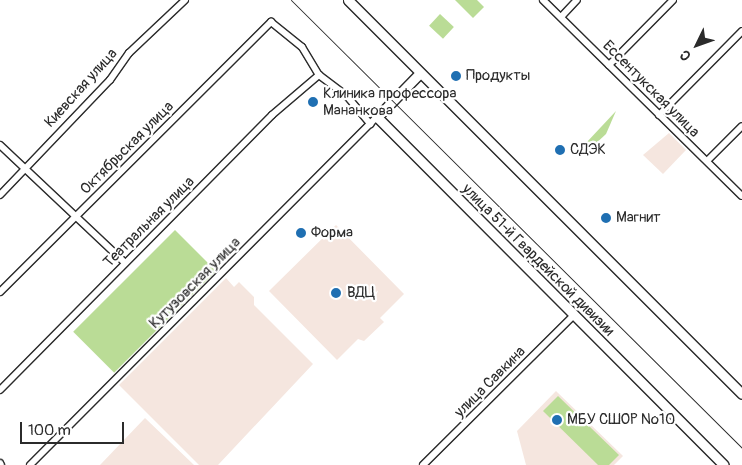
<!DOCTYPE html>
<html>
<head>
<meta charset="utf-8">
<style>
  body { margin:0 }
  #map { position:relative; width:742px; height:465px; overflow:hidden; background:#fff; font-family:Pangolin,sans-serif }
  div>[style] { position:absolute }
  .built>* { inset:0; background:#f5e6df }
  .green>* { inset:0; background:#badc96; transform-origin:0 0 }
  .roads { filter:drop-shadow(1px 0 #2b2b2b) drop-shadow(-1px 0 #2b2b2b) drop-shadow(0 1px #2b2b2b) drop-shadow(0 -1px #2b2b2b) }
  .minor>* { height:6px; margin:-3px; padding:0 3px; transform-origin:3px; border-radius:3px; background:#fff }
  .secondary>* { height:9px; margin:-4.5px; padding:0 4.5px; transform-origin:4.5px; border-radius:4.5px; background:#fff }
  .tram>* { height:1px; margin:-0.5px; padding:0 0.5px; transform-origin:0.5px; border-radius:0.5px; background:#2b2b2b }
  .dots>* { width:14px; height:14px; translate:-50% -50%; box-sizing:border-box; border:2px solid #fff; border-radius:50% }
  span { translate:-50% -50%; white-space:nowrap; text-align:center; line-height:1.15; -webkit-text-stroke:4.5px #fff; paint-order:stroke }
  .poi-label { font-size:15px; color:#2b2b2b }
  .left { translate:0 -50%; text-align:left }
  .street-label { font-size:15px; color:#2b2b2b }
  .north { position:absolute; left:672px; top:20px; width:50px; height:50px; -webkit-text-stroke:4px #fff; paint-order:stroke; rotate:228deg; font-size:14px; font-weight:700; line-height:20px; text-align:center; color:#2b2b2b }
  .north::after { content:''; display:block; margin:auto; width:18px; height:22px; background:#2b2b2b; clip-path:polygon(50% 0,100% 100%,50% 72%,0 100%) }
  .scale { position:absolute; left:20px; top:422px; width:104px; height:22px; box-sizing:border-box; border:2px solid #2b2b2b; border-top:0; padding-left:6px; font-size:15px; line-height:18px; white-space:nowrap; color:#2b2b2b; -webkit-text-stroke:4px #fff; paint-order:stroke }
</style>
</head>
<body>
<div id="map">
  <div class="built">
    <div style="clip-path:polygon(669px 133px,686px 150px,663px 174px,643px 155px)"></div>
    <div style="clip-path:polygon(336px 225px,404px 294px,380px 318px,384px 322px,364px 341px,358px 339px,337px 360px,269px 291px)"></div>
    <div style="clip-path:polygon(226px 278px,234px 287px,239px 282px,254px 297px,254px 305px,313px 364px,218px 465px,199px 465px,119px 385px)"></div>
    <div style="clip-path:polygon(556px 391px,623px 456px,614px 465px,526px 465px,517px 431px)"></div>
    <div style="clip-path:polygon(145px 418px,194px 465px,100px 465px)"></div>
  </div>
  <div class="green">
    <div style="clip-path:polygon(455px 0,477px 0,484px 7px,473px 18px)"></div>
    <div style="left:440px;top:14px;width:19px;height:16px;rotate:43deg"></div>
    <div style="clip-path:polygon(616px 111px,606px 134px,591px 148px,586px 143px)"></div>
    <div style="left:175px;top:230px;width:58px;height:144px;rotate:45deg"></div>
    <div style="clip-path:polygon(558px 396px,619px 455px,609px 465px,598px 465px,543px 411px)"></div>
  </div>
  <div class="roads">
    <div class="minor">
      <div style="left:543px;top:0;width:279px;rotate:44.6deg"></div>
      <div style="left:561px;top:17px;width:23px;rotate:-47deg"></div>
      <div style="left:609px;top:65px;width:91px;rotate:-45.4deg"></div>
      <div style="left:659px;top:115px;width:118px;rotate:-45.3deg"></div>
      <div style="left:0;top:145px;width:172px;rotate:43.3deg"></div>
      <div style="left:707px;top:161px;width:49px;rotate:-45deg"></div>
      <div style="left:0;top:195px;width:159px;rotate:-46.3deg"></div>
      <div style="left:110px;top:80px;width:33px;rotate:-55deg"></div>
      <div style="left:129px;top:53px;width:77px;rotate:-43.4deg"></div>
      <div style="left:0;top:292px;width:383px;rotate:-44.9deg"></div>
      <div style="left:271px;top:22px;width:40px;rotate:39deg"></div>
      <div style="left:302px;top:47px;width:33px;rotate:59deg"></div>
      <div style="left:319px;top:75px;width:34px;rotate:37deg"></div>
      <div style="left:346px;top:95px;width:38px;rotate:50deg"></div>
      <div style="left:0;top:390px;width:387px;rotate:-45.3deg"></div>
      <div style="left:272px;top:115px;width:62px;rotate:-40.4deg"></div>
      <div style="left:0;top:463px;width:2px;rotate:63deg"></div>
      <div style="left:30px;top:465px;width:491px;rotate:-45.1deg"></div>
      <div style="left:423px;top:465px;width:213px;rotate:-44.8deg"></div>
    </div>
    <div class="secondary">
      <div style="left:348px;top:0;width:557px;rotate:45deg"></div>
      <div style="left:420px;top:73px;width:62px;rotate:134.3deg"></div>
      <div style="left:377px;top:117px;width:491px;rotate:45.1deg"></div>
    </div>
  </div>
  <div class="tram">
    <div style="left:291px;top:0;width:636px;rotate:44.81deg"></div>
  </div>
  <div class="dots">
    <div style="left:456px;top:76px;background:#1f6fb2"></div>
    <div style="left:313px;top:102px;background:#1f6fb2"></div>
    <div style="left:560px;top:150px;background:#1f6fb2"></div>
    <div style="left:606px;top:218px;background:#1f6fb2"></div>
    <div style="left:301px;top:233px;background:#1f6fb2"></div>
    <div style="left:336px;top:293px;background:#1f6fb2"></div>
    <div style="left:557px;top:420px;background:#1f6fb2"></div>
  </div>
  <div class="poi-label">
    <span class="left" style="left:466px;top:76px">Продукты</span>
    <span class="left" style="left:323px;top:102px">Клиника профессора<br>Мананкова</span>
    <span class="left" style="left:570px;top:150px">СДЭК</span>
    <span class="left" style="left:616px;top:218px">Магнит</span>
    <span class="left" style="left:311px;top:233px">Форма</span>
    <span class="left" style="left:347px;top:293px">ВДЦ</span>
    <span class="left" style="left:567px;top:420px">МБУ СШОР №10</span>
  </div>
  <div class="street-label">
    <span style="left:81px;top:88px;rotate:-48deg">Киевская улица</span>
    <span style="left:651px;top:89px;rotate:45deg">Ессентукская улица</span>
    <span style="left:127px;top:148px;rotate:-45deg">Октябрьская улица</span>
    <span style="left:149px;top:222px;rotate:-45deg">Театральная улица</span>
    <span style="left:538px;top:260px;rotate:45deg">улица 51-й Гвардейской дивизии</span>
    <span style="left:195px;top:283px;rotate:-45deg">Кутузовская улица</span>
    <span style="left:490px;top:382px;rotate:-45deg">улица Савкина</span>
  </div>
  <div class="north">С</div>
  <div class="scale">100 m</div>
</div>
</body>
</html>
